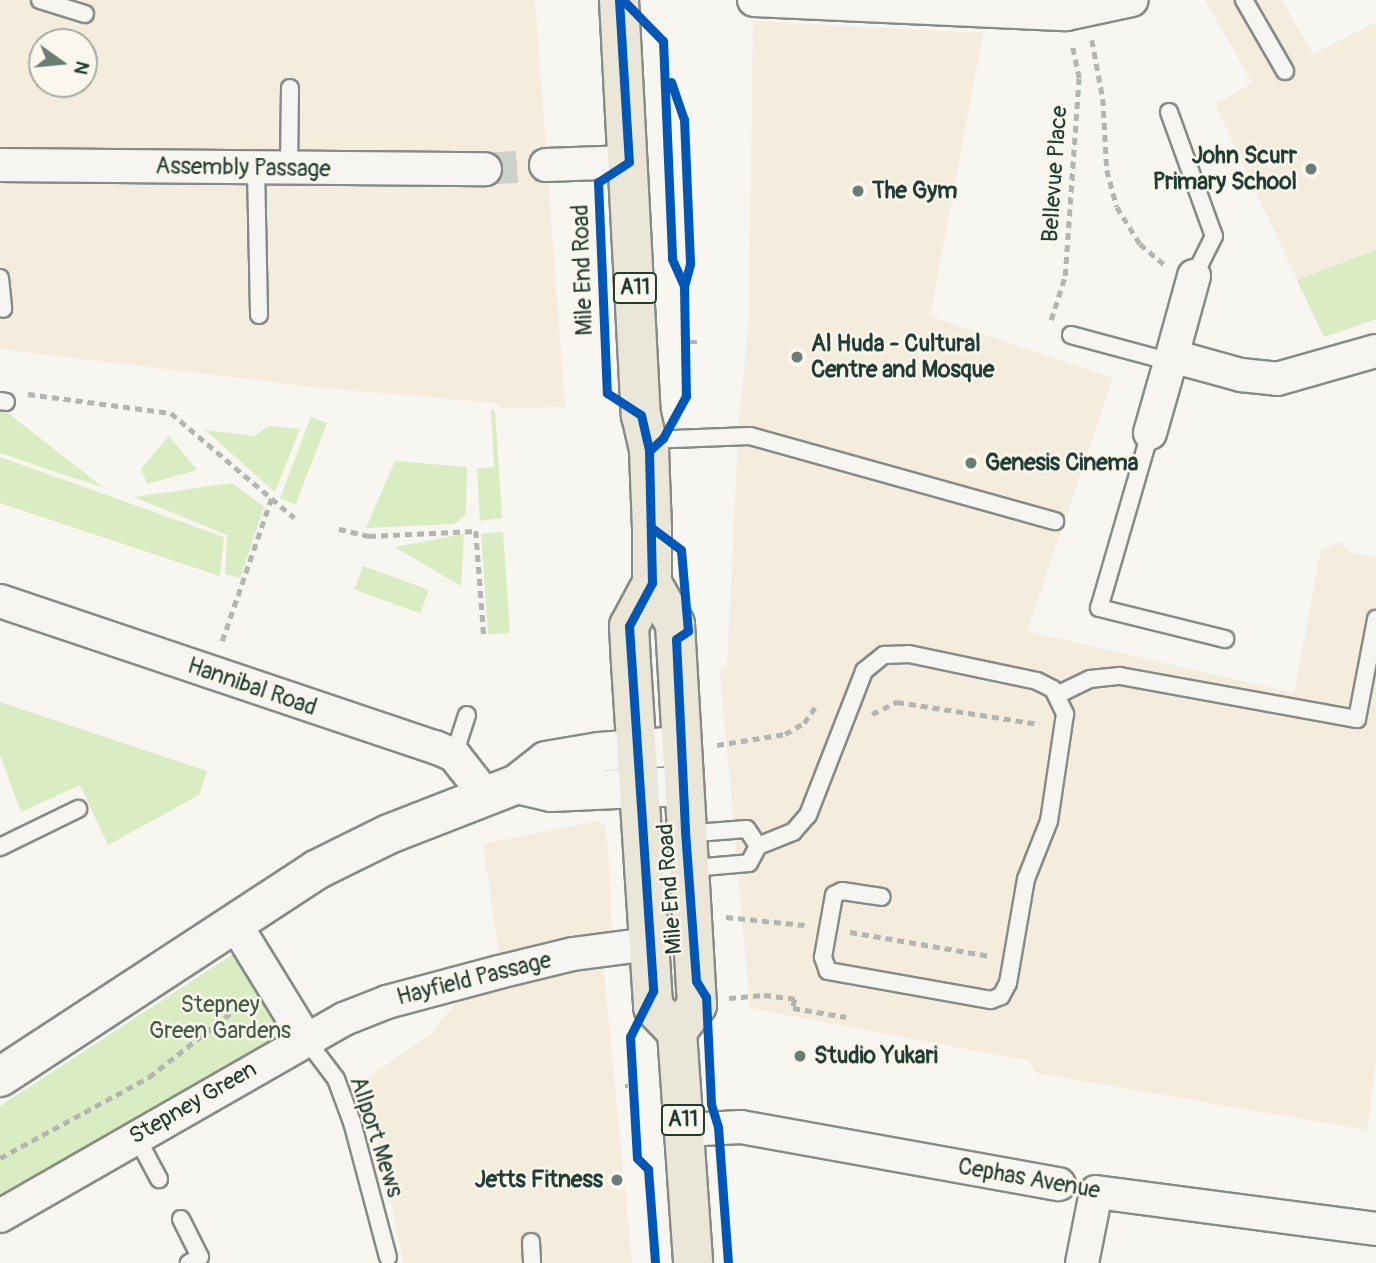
<!DOCTYPE html>
<html>
<head>
<meta charset="utf-8">
<style>
  body { margin:0 }
  #map { position:relative; width:1376px; height:1263px; overflow:hidden; background:#f8f6f0; font-family:Pangolin,sans-serif }
  div>[style] { position:absolute }
  .built>* { inset:0; background:#f4ecdd }
  .green>* { inset:0; background:#d9ecc2; transform-origin:0 0 }
  .minor-tunnel>* { height:32px; margin-top:-16px; transform-origin:0; background:repeating-linear-gradient(90deg,#cdd1ca 0 32px,transparent 0 48px) }
  .path>* { height:4.5px; margin-top:-2.25px; transform-origin:0; background:repeating-linear-gradient(90deg,#b2b5b1 0 7px,transparent 0 12px) }
  .roads { filter:drop-shadow(2px 0 #868b86) drop-shadow(-2px 0 #868b86) drop-shadow(0 2px #868b86) drop-shadow(0 -2px #868b86) }
  .service>* { height:16px; margin:-8px; padding:0 8px; transform-origin:8px; border-radius:8px; background:#f6f5f1 }
  .minor>* { height:32px; margin:-16px; padding:0 16px; transform-origin:16px; border-radius:16px; background:#f6f5f1 }
  .secondary>* { height:38px; margin:-19px; padding:0 19px; transform-origin:19px; border-radius:19px; background:#f6f5f1 }
  .trunk>* { height:38px; margin:-19px; padding:0 19px; transform-origin:19px; border-radius:19px; background:#eae7d8 }
  .cycleway>* { height:9px; margin:-4.5px; padding:0 4.5px; transform-origin:4.5px; border-radius:4.5px; background:#0057b8 }
  .dots>* { width:19px; height:19px; translate:-50% -50%; box-sizing:border-box; border:4px solid #fbf7ec; border-radius:50% }
  span { translate:-50% -50%; white-space:nowrap; text-align:center; line-height:1.15; -webkit-text-stroke:5px #fbf7ec; paint-order:stroke }
  .shield-label span { padding:2px 5px; background:#fbf7ec; border:2px solid; border-radius:5px; -webkit-text-stroke-width:0 }
  .shield-label { font-size:21px; color:#1f3d34; font-weight:700 }
  .poi-label { font-size:23px; color:#1f3d34; font-weight:700 }
  .right { translate:-100% -50%; text-align:right }
  .left { translate:0 -50%; text-align:left }
  .street-label { font-size:23px; color:#1f3d34 }
  .park-label { font-size:23px; color:#3f5e49 }
  .north { position:absolute; left:28px; top:28px; width:70px; height:70px; box-sizing:border-box; background:#fbf7ec; border:2px solid #a3ada2; border-radius:50%; rotate:105deg; font-size:19px; font-weight:700; line-height:28px; text-align:center; color:#1f3d34 }
  .north::after { content:''; display:block; margin:auto; width:24px; height:32px; background:#6b7e76; clip-path:polygon(50% 0,100% 100%,50% 72%,0 100%) }
</style>
</head>
<body>
<div id="map">
  <div class="built">
    <div style="clip-path:polygon(evenodd,0 0,535px 0,565px 407px,502px 408px,496px 403px,323px 388px,0 349px,0 0,42px 42px,84px 42px,84px 84px,42px 84px,42px 42px)"></div>
    <div style="clip-path:polygon(1205px 0,1282px 0,1313px 54px,1376px 22px,1376px 319px,1324px 337px,1215px 104px,1252px 83px)"></div>
    <div style="clip-path:polygon(753px 21px,983px 33px,930px 316px,1113px 378px,1027px 631px,1294px 693px,1321px 550px,1341px 542px,1349px 552px,1376px 557px,1376px 1059px,1367px 1130px,1036px 1073px,1029px 1061px,750px 1008px,720px 672px,727px 665px,739px 419px,749px 319px)"></div>
    <div style="clip-path:polygon(597px 821px,605px 826px,608px 848px,612px 936px,603px 962px,632px 1263px,403px 1263px,366px 1079px,431px 1034px,464px 993px,500px 962px,483px 844px)"></div>
  </div>
  <div class="green">
    <div style="clip-path:polygon(1376px 250px,1376px 319px,1324px 337px,1297px 280px)"></div>
    <div style="clip-path:polygon(0 409px,4px 410px,104px 488px,0 453px)"></div>
    <div style="clip-path:polygon(491px 410px,495px 411px,502px 518px,480px 521px,477px 468px,494px 467px)"></div>
    <div style="left:311px;top:417px;width:17px;height:87px;rotate:21deg"></div>
    <div style="clip-path:polygon(269px 426px,300px 429px,275px 492px,205px 430px,254px 436px)"></div>
    <div style="clip-path:polygon(169px 436px,197px 470px,147px 484px,141px 469px)"></div>
    <div style="clip-path:polygon(0 457px,224px 537px,220px 576px,0 503px)"></div>
    <div style="clip-path:polygon(395px 461px,467px 467px,466px 514px,454px 524px,366px 528px)"></div>
    <div style="clip-path:polygon(232px 483px,264px 507px,240px 578px,225px 574px,227px 535px,134px 497px)"></div>
    <div style="left:503px;top:532px;width:101px;height:22px;rotate:86deg"></div>
    <div style="clip-path:polygon(464px 534px,461px 586px,395px 547px)"></div>
    <div style="left:363px;top:566px;width:70px;height:25px;rotate:20deg"></div>
    <div style="clip-path:polygon(0 702px,207px 771px,199px 795px,108px 845px,80px 785px,21px 812px,0 755px)"></div>
    <div style="clip-path:polygon(235px 953px,277px 1025px,275px 1038px,0 1200px,0 1106px)"></div>
  </div>
  <div class="minor-tunnel">
    <div style="left:485px;top:169px;width:61px;rotate:-3.8deg"></div>
  </div>
  <div class="path">
    <div style="left:1092px;top:40px;width:60px;rotate:79.4deg"></div>
    <div style="left:1103px;top:99px;width:71px;rotate:86.8deg"></div>
    <div style="left:1107px;top:170px;width:38px;rotate:75deg"></div>
    <div style="left:1117px;top:207px;width:44px;rotate:58.1deg"></div>
    <div style="left:1140px;top:244px;width:34px;rotate:40deg"></div>
    <div style="left:1051px;top:320px;width:46px;rotate:-72.3deg"></div>
    <div style="left:1065px;top:276px;width:198px;rotate:-86deg"></div>
    <div style="left:1079px;top:78px;width:34px;rotate:-102deg"></div>
    <div style="left:690px;top:342px;width:12px"></div>
    <div style="left:28px;top:394px;width:144px;rotate:7.6deg"></div>
    <div style="left:171px;top:413px;width:162px;rotate:40.3deg"></div>
    <div style="left:339px;top:529px;width:31px;rotate:13deg"></div>
    <div style="left:369px;top:536px;width:107px;rotate:-2.7deg"></div>
    <div style="left:476px;top:531px;width:107px;rotate:85.7deg"></div>
    <div style="left:222px;top:641px;width:152px;rotate:-70.9deg"></div>
    <div style="left:872px;top:714px;width:28px;rotate:-26deg"></div>
    <div style="left:897px;top:702px;width:144px;rotate:8.8deg"></div>
    <div style="left:717px;top:745px;width:69px;rotate:-9.2deg"></div>
    <div style="left:785px;top:734px;width:22px;rotate:-30deg"></div>
    <div style="left:804px;top:723px;width:19px;rotate:-55deg"></div>
    <div style="left:726px;top:917px;width:79px;rotate:5.8deg"></div>
    <div style="left:850px;top:932px;width:142px;rotate:9.7deg"></div>
    <div style="left:729px;top:998px;width:35px;rotate:-5deg"></div>
    <div style="left:764px;top:995px;width:31px;rotate:7deg"></div>
    <div style="left:795px;top:999px;width:9px;rotate:103deg"></div>
    <div style="left:793px;top:1008px;width:54px;rotate:9.6deg"></div>
    <div style="left:625px;top:1086px;width:3px"></div>
    <div style="left:0;top:1158px;width:170px;rotate:-28.5deg"></div>
    <div style="left:149px;top:1077px;width:123px;rotate:-38.1deg"></div>
  </div>
  <div class="roads">
    <div class="service">
      <div style="left:40px;top:0;width:47px;rotate:17.3deg"></div>
      <div style="left:1244px;top:0;width:82px;rotate:60deg"></div>
      <div style="left:1169px;top:112px;width:132px;rotate:70.1deg"></div>
      <div style="left:1214px;top:236px;width:45px;rotate:116.6deg"></div>
      <div style="left:256px;top:169px;width:146px;rotate:88.8deg"></div>
      <div style="left:289px;top:169px;width:81px;rotate:-89.3deg"></div>
      <div style="left:0;top:278px;width:31px;rotate:84deg"></div>
      <div style="left:1071px;top:335px;width:104px;rotate:15.1deg"></div>
      <div style="left:0;top:401px;width:6px;rotate:9deg"></div>
      <div style="left:1150px;top:433px;width:182px;rotate:106.2deg"></div>
      <div style="left:1099px;top:608px;width:130px;rotate:13.8deg"></div>
      <div style="left:648px;top:440px;width:102px;rotate:-2.2deg"></div>
      <div style="left:750px;top:436px;width:317px;rotate:15.6deg"></div>
      <div style="left:1059px;top:694px;width:34px;rotate:-26deg"></div>
      <div style="left:1090px;top:679px;width:30px;rotate:-6deg"></div>
      <div style="left:1120px;top:676px;width:241px;rotate:10.3deg"></div>
      <div style="left:1357px;top:719px;width:102px;rotate:-79.2deg"></div>
      <div style="left:454px;top:755px;width:42px;rotate:-72deg"></div>
      <div style="left:644px;top:837px;width:103px;rotate:-4.4deg"></div>
      <div style="left:747px;top:829px;width:20px;rotate:57deg"></div>
      <div style="left:758px;top:846px;width:38px;rotate:-22deg"></div>
      <div style="left:793px;top:832px;width:23px;rotate:-49deg"></div>
      <div style="left:808px;top:815px;width:155px;rotate:-68.7deg"></div>
      <div style="left:864px;top:671px;width:26px;rotate:-39deg"></div>
      <div style="left:884px;top:655px;width:25px;rotate:-2deg"></div>
      <div style="left:909px;top:654px;width:131px;rotate:11.9deg"></div>
      <div style="left:1037px;top:681px;width:18px;rotate:27deg"></div>
      <div style="left:1053px;top:689px;width:28px;rotate:64deg"></div>
      <div style="left:1065px;top:714px;width:108px;rotate:98.5deg"></div>
      <div style="left:1049px;top:821px;width:62px;rotate:111.6deg"></div>
      <div style="left:1026px;top:879px;width:106px;rotate:99.8deg"></div>
      <div style="left:1008px;top:983px;width:15px;rotate:118deg"></div>
      <div style="left:1001px;top:996px;width:11px;rotate:158deg"></div>
      <div style="left:991px;top:1000px;width:166px;rotate:-169.9deg"></div>
      <div style="left:828px;top:971px;width:15px;rotate:-110deg"></div>
      <div style="left:823px;top:957px;width:63px;rotate:-79.9deg"></div>
      <div style="left:834px;top:895px;width:9px;rotate:-27deg"></div>
      <div style="left:842px;top:891px;width:40px;rotate:8.5deg"></div>
      <div style="left:0;top:847px;width:87px;rotate:-26deg"></div>
      <div style="left:647px;top:872px;width:102px;rotate:-5deg"></div>
      <div style="left:749px;top:863px;width:19px;rotate:-62deg"></div>
      <div style="left:305px;top:1038px;width:51px;rotate:52.9deg"></div>
      <div style="left:336px;top:1079px;width:46px;rotate:69.6deg"></div>
      <div style="left:352px;top:1122px;width:140px;rotate:75.1deg"></div>
      <div style="left:136px;top:1136px;width:49px;rotate:61.9deg"></div>
      <div style="left:181px;top:1219px;width:42px;rotate:63.4deg"></div>
      <div style="left:200px;top:1257px;width:13px;rotate:151deg"></div>
      <div style="left:531px;top:1242px;width:21px;rotate:87deg"></div>
    </div>
    <div class="minor">
      <div style="left:754px;top:0;width:312px;rotate:2.6deg"></div>
      <div style="left:1066px;top:14px;width:67px;rotate:-12deg"></div>
      <div style="left:0;top:165px;width:485px;rotate:0.5deg"></div>
      <div style="left:546px;top:165px;width:83px;rotate:-2.1deg"></div>
      <div style="left:1194px;top:276px;width:83px;rotate:105.4deg"></div>
      <div style="left:1172px;top:356px;width:72px;rotate:15.4deg"></div>
      <div style="left:1241px;top:375px;width:36px;rotate:6deg"></div>
      <div style="left:1277px;top:379px;width:103px;rotate:-15.8deg"></div>
      <div style="left:1150px;top:433px;width:80px;rotate:-74.1deg"></div>
      <div style="left:0;top:601px;width:459px;rotate:18.6deg"></div>
      <div style="left:435px;top:747px;width:21px;rotate:23deg"></div>
      <div style="left:454px;top:755px;width:53px;rotate:51.8deg"></div>
      <div style="left:234px;top:922px;width:136px;rotate:58.5deg"></div>
      <div style="left:684px;top:1130px;width:57px;rotate:-3deg"></div>
      <div style="left:741px;top:1127px;width:323px;rotate:10.2deg"></div>
      <div style="left:0;top:1216px;width:396px;rotate:-29.8deg"></div>
      <div style="left:344px;top:1019px;width:46px;rotate:-21.6deg"></div>
      <div style="left:387px;top:1002px;width:116px;rotate:-15deg"></div>
      <div style="left:499px;top:972px;width:76px;rotate:-13.7deg"></div>
      <div style="left:573px;top:954px;width:78px;rotate:-7.4deg"></div>
      <div style="left:1082px;top:1263px;width:72px;rotate:-78.8deg"></div>
      <div style="left:1096px;top:1192px;width:282px;rotate:7.5deg"></div>
    </div>
    <div class="secondary">
      <div style="left:517px;top:784px;width:35px;rotate:13deg"></div>
      <div style="left:551px;top:792px;width:132px;rotate:-2.6deg"></div>
      <div style="left:0;top:1077px;width:378px;rotate:-33.2deg"></div>
      <div style="left:316px;top:870px;width:81px;rotate:-26.3deg"></div>
      <div style="left:389px;top:834px;width:137px;rotate:-21.3deg"></div>
      <div style="left:517px;top:784px;width:37px;rotate:-38deg"></div>
      <div style="left:546px;top:761px;width:54px;rotate:-9.6deg"></div>
      <div style="left:599px;top:752px;width:82px;rotate:-4.2deg"></div>
    </div>
    <div class="trunk">
      <div style="left:619px;top:0;width:416px;rotate:87deg"></div>
      <div style="left:641px;top:415px;width:37px;rotate:77deg"></div>
      <div style="left:649px;top:451px;width:77px;rotate:87.8deg"></div>
      <div style="left:652px;top:528px;width:55px;rotate:90deg"></div>
      <div style="left:652px;top:583px;width:49px;rotate:118.1deg"></div>
      <div style="left:629px;top:626px;width:38px;rotate:87deg"></div>
      <div style="left:631px;top:664px;width:344px;rotate:86.3deg"></div>
      <div style="left:653px;top:1007px;width:35px;rotate:46deg"></div>
      <div style="left:677px;top:1032px;width:232px;rotate:86deg"></div>
      <div style="left:652px;top:583px;width:47px;rotate:60.7deg"></div>
      <div style="left:675px;top:624px;width:382px;rotate:86.7deg"></div>
      <div style="left:697px;top:1005px;width:34px;rotate:127deg"></div>
    </div>
  </div>
  <div class="cycleway">
    <div style="left:619px;top:0;width:162px;rotate:86.5deg"></div>
    <div style="left:629px;top:162px;width:37px;rotate:147deg"></div>
    <div style="left:598px;top:182px;width:211px;rotate:87.6deg"></div>
    <div style="left:607px;top:393px;width:40px;rotate:32.9deg"></div>
    <div style="left:641px;top:415px;width:37px;rotate:77deg"></div>
    <div style="left:649px;top:451px;width:132px;rotate:88.7deg"></div>
    <div style="left:652px;top:583px;width:49px;rotate:118.1deg"></div>
    <div style="left:629px;top:626px;width:366px;rotate:86.2deg"></div>
    <div style="left:653px;top:991px;width:51px;rotate:116.6deg"></div>
    <div style="left:630px;top:1037px;width:121px;rotate:86.7deg"></div>
    <div style="left:637px;top:1158px;width:16px;rotate:45deg"></div>
    <div style="left:648px;top:1169px;width:94px;rotate:85.7deg"></div>
    <div style="left:623px;top:0;width:57px;rotate:45.7deg"></div>
    <div style="left:663px;top:41px;width:218px;rotate:87.6deg"></div>
    <div style="left:672px;top:259px;width:30px;rotate:66deg"></div>
    <div style="left:684px;top:286px;width:110px;rotate:89deg"></div>
    <div style="left:686px;top:396px;width:48px;rotate:118.7deg"></div>
    <div style="left:663px;top:438px;width:19px;rotate:137deg"></div>
    <div style="left:671px;top:82px;width:39px;rotate:71deg"></div>
    <div style="left:684px;top:119px;width:145px;rotate:87.6deg"></div>
    <div style="left:690px;top:264px;width:23px;rotate:105deg"></div>
    <div style="left:652px;top:528px;width:36px;rotate:37deg"></div>
    <div style="left:681px;top:550px;width:81px;rotate:85.1deg"></div>
    <div style="left:688px;top:631px;width:14px;rotate:146deg"></div>
    <div style="left:676px;top:639px;width:192px;rotate:87.3deg"></div>
    <div style="left:685px;top:831px;width:150px;rotate:85.8deg"></div>
    <div style="left:696px;top:981px;width:19px;rotate:58deg"></div>
    <div style="left:706px;top:997px;width:107px;rotate:87.3deg"></div>
    <div style="left:711px;top:1104px;width:24px;rotate:73deg"></div>
    <div style="left:718px;top:1127px;width:136px;rotate:85.8deg"></div>
  </div>
  <div class="dots">
    <div style="left:1311px;top:169px;background:#6b7e76"></div>
    <div style="left:858px;top:191px;background:#6b7e76"></div>
    <div style="left:797px;top:357px;background:#6b7e76"></div>
    <div style="left:971px;top:463px;background:#6b7e76"></div>
    <div style="left:800px;top:1056px;background:#6b7e76"></div>
    <div style="left:617px;top:1180px;background:#6b7e76"></div>
  </div>
  <div class="shield-label">
    <span style="left:635px;top:288px">A11</span>
    <span style="left:683px;top:1120px">A11</span>
  </div>
  <div class="poi-label">
    <span class="right" style="left:1297px;top:169px">John Scurr<br>Primary School</span>
    <span class="left" style="left:872px;top:191px">The Gym</span>
    <span class="left" style="left:811px;top:357px">Al Huda - Cultural<br>Centre and Mosque</span>
    <span class="left" style="left:985px;top:463px">Genesis Cinema</span>
    <span class="left" style="left:814px;top:1056px">Studio Yukari</span>
    <span class="right" style="left:603px;top:1180px">Jetts Fitness</span>
  </div>
  <div class="street-label">
    <span style="left:243px;top:168px;rotate:1deg">Assembly Passage</span>
    <span style="left:1055px;top:174px;rotate:-86deg">Bellevue Place</span>
    <span style="left:583px;top:270px;rotate:-92deg">Mile End Road</span>
    <span style="left:252px;top:687px;rotate:19deg">Hannibal Road</span>
    <span style="left:670px;top:889px;rotate:-94deg">Mile End Road</span>
    <span style="left:474px;top:979px;rotate:-14deg">Hayfield Passage</span>
    <span style="left:193px;top:1103px;rotate:-30deg">Stepney Green</span>
    <span style="left:376px;top:1137px;rotate:72deg">Allport Mews</span>
    <span style="left:1029px;top:1179px;rotate:10deg">Cephas Avenue</span>
  </div>
  <div class="park-label">
    <span style="left:220px;top:1018px">Stepney<br>Green Gardens</span>
  </div>
  <div class="north">N</div>
</div>
</body>
</html>
